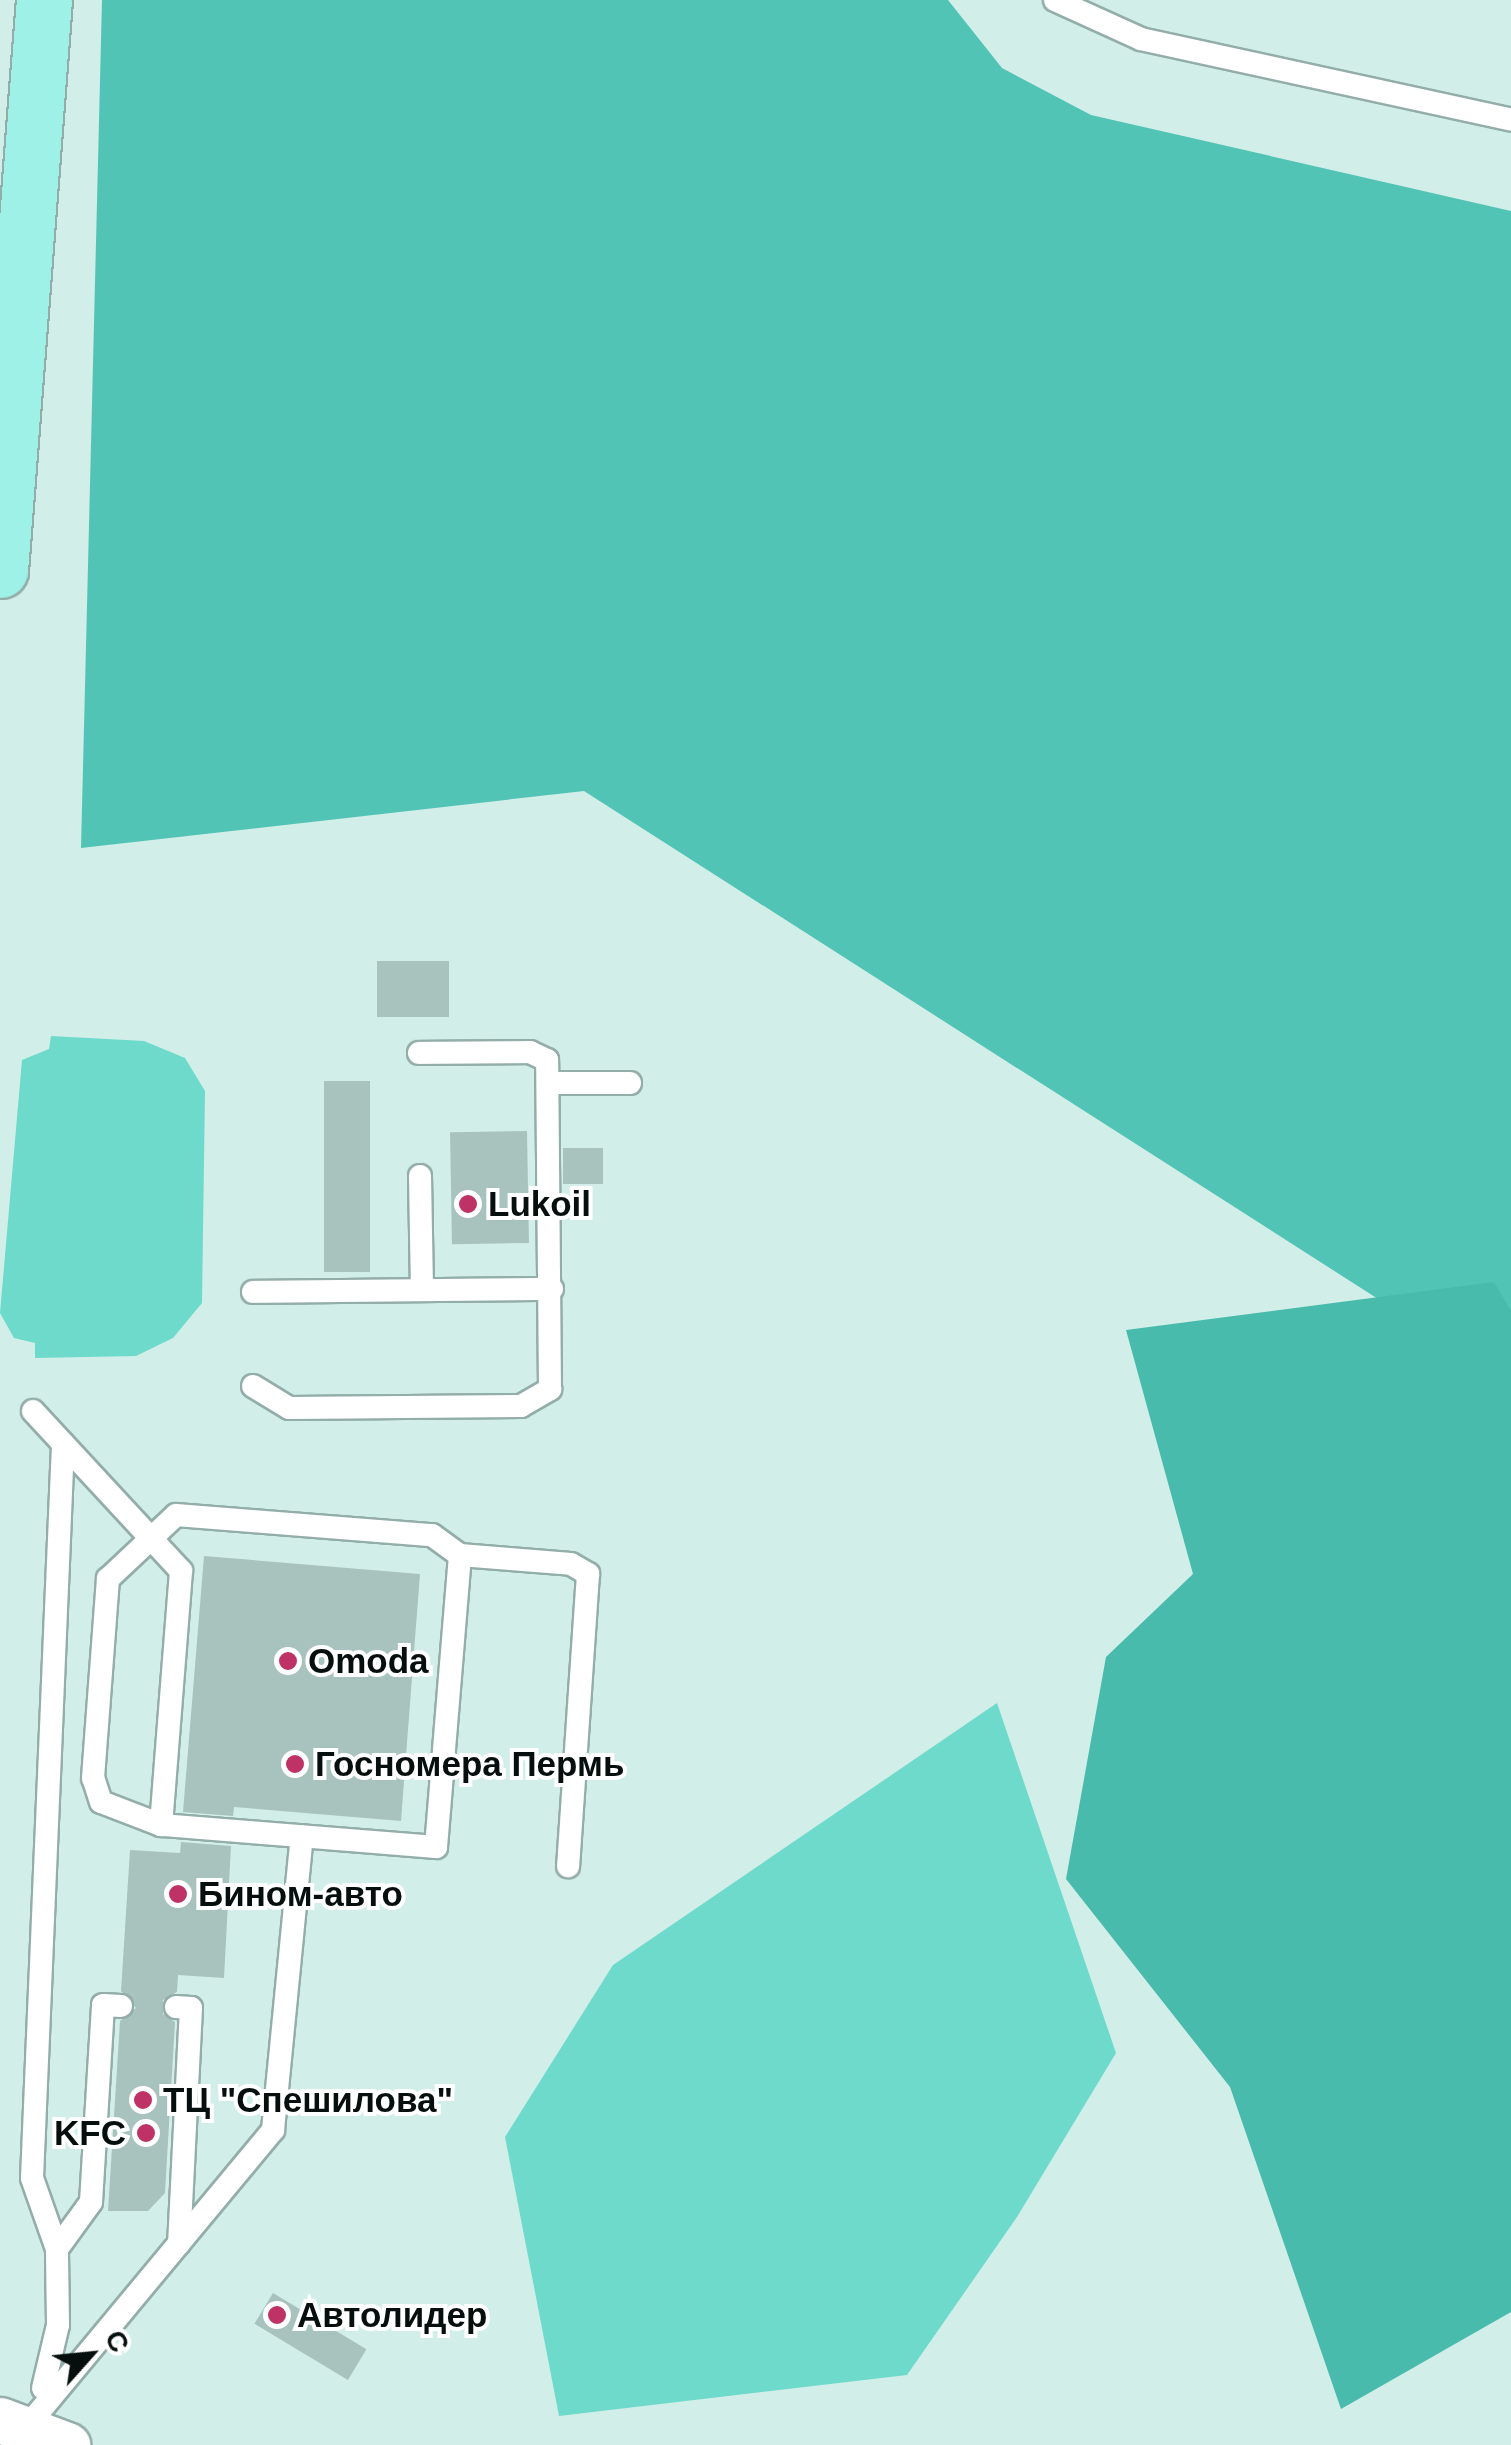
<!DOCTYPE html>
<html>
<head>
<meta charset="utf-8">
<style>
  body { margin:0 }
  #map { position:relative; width:1511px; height:2445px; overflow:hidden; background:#d2eee9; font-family:Arial,sans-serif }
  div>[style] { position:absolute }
  .green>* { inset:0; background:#6ddacb }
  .forest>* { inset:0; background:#52c4b5 }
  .water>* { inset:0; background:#48bbac }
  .building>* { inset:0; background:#a8c3be; transform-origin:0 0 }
  .roads { filter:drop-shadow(2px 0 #93ada9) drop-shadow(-2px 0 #93ada9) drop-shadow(0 2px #93ada9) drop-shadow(0 -2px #93ada9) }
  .service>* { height:22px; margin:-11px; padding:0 11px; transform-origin:11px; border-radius:11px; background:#fff }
  .minor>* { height:45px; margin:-22.5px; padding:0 22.5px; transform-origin:22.5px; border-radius:22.5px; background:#fff }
  .primary>* { height:55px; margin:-27.5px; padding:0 27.5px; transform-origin:27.5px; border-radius:27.5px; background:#9df1e6 }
  .dots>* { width:28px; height:28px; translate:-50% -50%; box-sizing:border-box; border:5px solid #fff; border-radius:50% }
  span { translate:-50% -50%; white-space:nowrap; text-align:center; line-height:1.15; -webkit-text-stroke:8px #fff; paint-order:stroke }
  .poi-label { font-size:35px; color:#060f0d; font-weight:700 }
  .left { translate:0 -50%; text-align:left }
  .right { translate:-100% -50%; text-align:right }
  .north { position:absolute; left:40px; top:2305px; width:100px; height:100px; -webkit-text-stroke:8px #fff; paint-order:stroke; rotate:63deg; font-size:28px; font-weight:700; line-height:40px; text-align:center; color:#060f0d }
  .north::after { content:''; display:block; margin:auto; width:35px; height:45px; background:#060f0d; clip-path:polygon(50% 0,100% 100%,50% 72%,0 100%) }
</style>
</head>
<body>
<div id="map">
  <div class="green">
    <div style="clip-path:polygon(51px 1036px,144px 1041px,185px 1058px,205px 1091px,202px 1303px,173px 1338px,136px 1356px,35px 1358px,35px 1343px,14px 1338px,0 1313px,22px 1060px,49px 1049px)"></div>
    <div style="clip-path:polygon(997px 1703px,1116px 2053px,1017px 2217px,907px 2375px,559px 2416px,505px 2137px,613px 1965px)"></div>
  </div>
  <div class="forest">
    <div style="clip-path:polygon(102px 0,948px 0,1002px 68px,1091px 115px,1511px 211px,1511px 1384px,584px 791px,81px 848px)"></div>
  </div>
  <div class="water">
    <div style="clip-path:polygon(1494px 1282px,1511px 1311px,1511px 2312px,1341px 2409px,1230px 2087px,1066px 1879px,1106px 1657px,1193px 1574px,1126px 1330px)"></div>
  </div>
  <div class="building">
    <div style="left:377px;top:961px;width:72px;height:56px"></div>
    <div style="left:324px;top:1081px;width:46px;height:191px"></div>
    <div style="left:527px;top:1131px;width:112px;height:77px;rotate:89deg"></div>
    <div style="left:563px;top:1148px;width:40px;height:36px"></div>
    <div style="clip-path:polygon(204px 1556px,420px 1574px,401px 1821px,234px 1807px,233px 1816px,183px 1812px)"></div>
    <div style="clip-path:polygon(181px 1842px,231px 1846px,224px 1978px,178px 1975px,177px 1992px,163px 2000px,163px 2014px,175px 2022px,165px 2193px,148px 2211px,108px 2211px,120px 2021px,136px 2008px,121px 1991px,130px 1850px,180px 1853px)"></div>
    <div style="left:273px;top:2293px;width:109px;height:36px;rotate:31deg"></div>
  </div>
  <div class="roads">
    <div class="service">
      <div style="left:1055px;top:0;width:94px;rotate:24.4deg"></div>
      <div style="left:1141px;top:39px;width:379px;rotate:12.3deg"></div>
      <div style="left:550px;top:1083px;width:80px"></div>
      <div style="left:420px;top:1176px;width:114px;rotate:89deg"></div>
      <div style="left:253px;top:1292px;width:299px;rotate:-0.6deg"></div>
      <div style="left:253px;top:1386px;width:42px;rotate:31.4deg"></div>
      <div style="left:289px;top:1408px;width:232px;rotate:-0.5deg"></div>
      <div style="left:521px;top:1406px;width:34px;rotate:-30deg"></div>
      <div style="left:550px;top:1389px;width:329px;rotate:-90.5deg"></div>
      <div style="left:547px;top:1060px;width:19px;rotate:-155deg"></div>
      <div style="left:530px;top:1052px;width:111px;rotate:179.5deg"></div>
      <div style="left:33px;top:1411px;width:218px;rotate:47.2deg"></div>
      <div style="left:181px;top:1571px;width:255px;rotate:94.5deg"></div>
      <div style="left:176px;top:1515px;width:257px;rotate:4.5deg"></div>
      <div style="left:432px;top:1535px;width:34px;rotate:36deg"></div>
      <div style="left:460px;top:1555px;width:293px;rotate:94.7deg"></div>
      <div style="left:436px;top:1847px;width:276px;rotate:-175.4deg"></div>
      <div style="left:161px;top:1825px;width:64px;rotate:-159deg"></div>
      <div style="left:101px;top:1802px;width:25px;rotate:-108deg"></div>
      <div style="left:93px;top:1778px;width:200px;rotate:-85.7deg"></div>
      <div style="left:108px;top:1579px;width:93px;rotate:-43.3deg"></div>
      <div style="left:460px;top:1555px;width:111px;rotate:4.6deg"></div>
      <div style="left:571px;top:1564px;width:20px;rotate:30deg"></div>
      <div style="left:588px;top:1574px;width:293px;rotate:93.9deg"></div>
      <div style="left:176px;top:2007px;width:15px;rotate:4deg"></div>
      <div style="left:191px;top:2008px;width:236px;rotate:92.9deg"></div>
      <div style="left:57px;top:2249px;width:58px;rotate:-54.1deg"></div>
      <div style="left:91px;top:2202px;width:197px;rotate:-86.5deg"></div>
      <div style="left:103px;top:2005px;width:18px;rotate:3deg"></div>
      <div style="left:43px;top:2388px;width:65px;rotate:-76.6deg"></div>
      <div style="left:58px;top:2325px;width:76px;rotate:-90.8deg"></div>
      <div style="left:57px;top:2249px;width:75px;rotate:-109.4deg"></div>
      <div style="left:32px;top:2178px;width:735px;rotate:-87.58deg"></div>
      <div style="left:24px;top:2430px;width:390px;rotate:-50.3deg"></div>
      <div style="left:273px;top:2130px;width:295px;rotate:-84.4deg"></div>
    </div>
    <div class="minor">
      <div style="left:0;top:2420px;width:72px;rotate:20.5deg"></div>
    </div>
    <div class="primary">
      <div style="left:0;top:570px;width:572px;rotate:-85.59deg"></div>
    </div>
  </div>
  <div class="dots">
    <div style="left:468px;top:1204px;background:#bf3265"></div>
    <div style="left:288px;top:1661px;background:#bf3265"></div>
    <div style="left:295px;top:1764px;background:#bf3265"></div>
    <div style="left:178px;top:1894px;background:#bf3265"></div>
    <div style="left:143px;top:2100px;background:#bf3265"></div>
    <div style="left:146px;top:2133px;background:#bf3265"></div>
    <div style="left:277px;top:2315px;background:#bf3265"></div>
  </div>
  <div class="poi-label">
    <span class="left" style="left:488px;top:1204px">Lukoil</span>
    <span class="left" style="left:308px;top:1661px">Omoda</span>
    <span class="left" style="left:315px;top:1764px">Госномера Пермь</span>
    <span class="left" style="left:198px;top:1894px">Бином-авто</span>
    <span class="left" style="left:163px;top:2100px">ТЦ "Спешилова"</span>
    <span class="right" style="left:126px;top:2133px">KFC</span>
    <span class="left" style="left:297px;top:2315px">Автолидер</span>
  </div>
  <div class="north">С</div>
</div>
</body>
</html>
